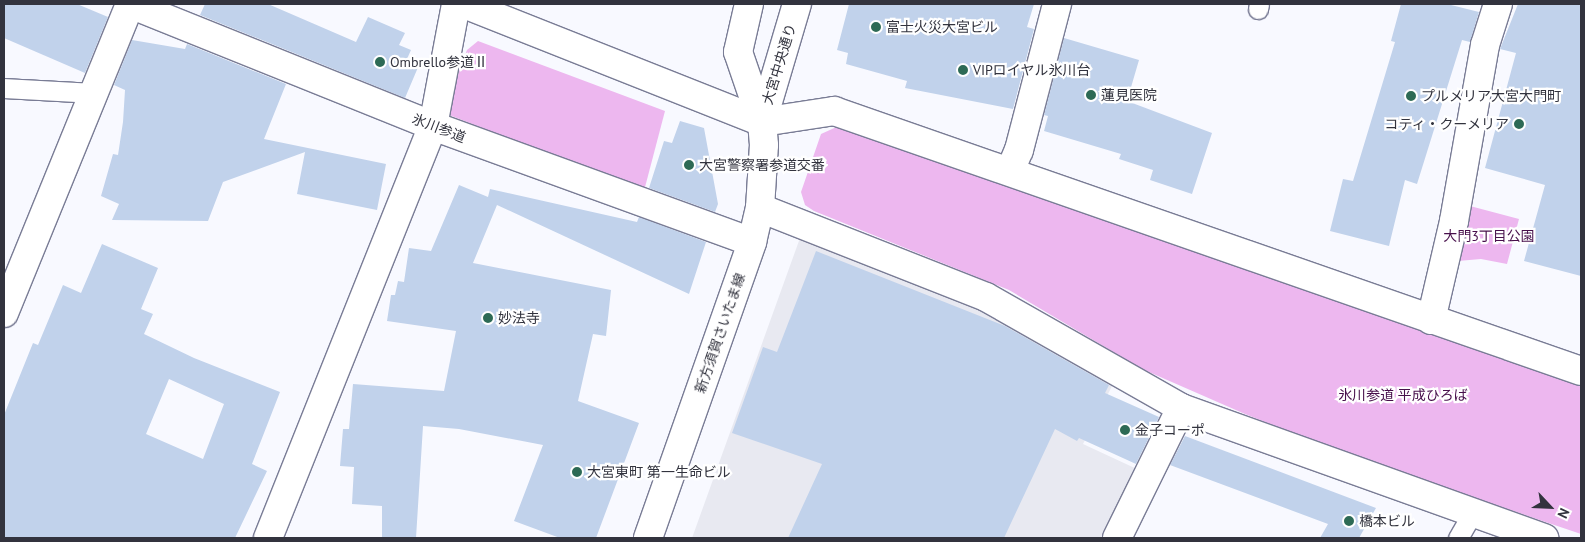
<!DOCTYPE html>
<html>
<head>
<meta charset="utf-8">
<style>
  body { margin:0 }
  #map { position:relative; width:1585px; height:542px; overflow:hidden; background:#f8f9ff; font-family:"PT Sans","Noto Sans JP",sans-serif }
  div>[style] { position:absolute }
  .built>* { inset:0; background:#e8e9f1 }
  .green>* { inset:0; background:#edb7ef }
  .building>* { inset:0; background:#c1d2eb }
  .roads { filter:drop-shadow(1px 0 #797c95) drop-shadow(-1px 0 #797c95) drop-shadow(0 1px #797c95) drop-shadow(0 -1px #797c95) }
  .service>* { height:19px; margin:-9.5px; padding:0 9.5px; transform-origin:9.5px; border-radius:9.5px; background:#fff }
  .minor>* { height:28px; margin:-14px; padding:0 14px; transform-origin:14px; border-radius:14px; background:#fff }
  .secondary>* { height:28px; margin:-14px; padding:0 14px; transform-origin:14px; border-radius:14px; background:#fff }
  .dots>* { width:14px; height:14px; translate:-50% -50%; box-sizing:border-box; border:2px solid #fff; border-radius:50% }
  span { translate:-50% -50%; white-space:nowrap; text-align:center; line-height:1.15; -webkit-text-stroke:4.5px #fff; paint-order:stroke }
  .poi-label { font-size:14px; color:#32333e }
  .left { translate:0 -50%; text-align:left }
  .right { translate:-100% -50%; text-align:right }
  .street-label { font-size:14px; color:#32333e }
  .park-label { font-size:14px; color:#470f4b }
  .frame { position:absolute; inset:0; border:5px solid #32333e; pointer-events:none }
  .north { position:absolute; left:1525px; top:482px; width:50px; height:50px; -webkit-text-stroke:4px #fff; paint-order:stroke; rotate:115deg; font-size:14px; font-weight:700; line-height:20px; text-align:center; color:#32333e }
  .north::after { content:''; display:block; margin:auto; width:18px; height:22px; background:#32333e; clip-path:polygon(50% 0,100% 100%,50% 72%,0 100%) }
</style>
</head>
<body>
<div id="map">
  <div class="built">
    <div style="clip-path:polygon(800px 238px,995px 314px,1114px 382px,1083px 444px,1139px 470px,1103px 538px,692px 538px)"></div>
  </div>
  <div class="green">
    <div style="clip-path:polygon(478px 41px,665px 111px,644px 191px,444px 113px,467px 50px)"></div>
    <div style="clip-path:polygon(841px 125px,1581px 378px,1581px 534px,1354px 457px,1245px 414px,1142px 369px,1009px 290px,814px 211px,805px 205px,801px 192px,821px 134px)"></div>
    <div style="clip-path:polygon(1470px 206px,1519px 219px,1507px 264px,1481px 259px,1458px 261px)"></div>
  </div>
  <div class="building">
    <div style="clip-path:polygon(4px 4px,77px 4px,108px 17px,85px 73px,4px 38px)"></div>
    <div style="clip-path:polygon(205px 4px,268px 4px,356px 42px,368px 17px,405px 33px,399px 45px,411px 50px,407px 59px,419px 65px,405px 98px,200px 15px)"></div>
    <div style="clip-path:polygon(849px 4px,1034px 4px,1027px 27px,1034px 29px,1013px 109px,905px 88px,907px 81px,846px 64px,848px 53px,837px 50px)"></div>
    <div style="clip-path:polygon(1401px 4px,1447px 4px,1479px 12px,1470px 42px,1462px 40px,1417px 184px,1405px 180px,1389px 246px,1330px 231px,1343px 179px,1353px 181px,1395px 42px,1391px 41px)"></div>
    <div style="clip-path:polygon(1518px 4px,1581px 4px,1581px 276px,1524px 261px,1545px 185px,1485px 168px,1516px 53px,1500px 49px)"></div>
    <div style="clip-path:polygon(1064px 38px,1139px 60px,1127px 101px,1212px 133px,1192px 194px,1150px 180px,1153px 170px,1119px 159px,1121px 154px,1044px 131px,1048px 116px,1044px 115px)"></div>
    <div style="clip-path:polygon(132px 40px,185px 49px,187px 44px,286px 84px,264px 139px,386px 164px,377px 210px,297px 194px,305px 152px,223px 182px,208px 221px,112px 220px,119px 204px,101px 196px,113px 154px,118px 155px,123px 122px,125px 90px,114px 85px)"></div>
    <div style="clip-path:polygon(680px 121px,704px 128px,718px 204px,715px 212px,649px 188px,664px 141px,672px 143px)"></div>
    <div style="clip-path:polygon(459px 185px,488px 197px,490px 189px,637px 222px,639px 217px,706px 242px,689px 294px,497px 205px,473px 263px,611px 290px,606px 336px,593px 334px,578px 401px,639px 423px,596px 538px,560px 538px,514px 521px,543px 445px,459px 429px,423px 426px,416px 538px,382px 538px,382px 506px,352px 504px,354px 467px,340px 466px,343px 429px,349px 429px,353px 384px,444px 391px,456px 331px,387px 321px,391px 295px,395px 295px,398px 281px,404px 282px,409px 248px,431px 251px)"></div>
    <div style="clip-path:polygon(evenodd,102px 244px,158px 268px,141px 309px,153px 314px,144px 334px,194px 358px,280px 392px,252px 464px,267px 471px,235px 538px,4px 538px,4px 415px,33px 343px,38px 345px,63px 285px,81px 293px,102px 244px,169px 379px,224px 404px,203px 459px,146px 434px,169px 379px)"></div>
    <div style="clip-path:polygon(816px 251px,1005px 326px,1109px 385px,1105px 393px,1159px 417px,1136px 464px,1079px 438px,1077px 441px,1055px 429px,1004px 538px,788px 538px,822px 464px,732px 433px,763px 347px,777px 352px)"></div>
    <div style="clip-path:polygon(1185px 436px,1376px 508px,1359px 538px,1320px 538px,1328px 524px,1170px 465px)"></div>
  </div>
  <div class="roads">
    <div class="service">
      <div style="left:1258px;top:9px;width:5px;rotate:-79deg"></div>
      <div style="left:4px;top:88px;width:90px;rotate:3.2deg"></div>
      <div style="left:1458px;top:538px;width:30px;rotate:-60deg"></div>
    </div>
    <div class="minor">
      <div style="left:130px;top:4px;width:327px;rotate:21.9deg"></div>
      <div style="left:433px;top:126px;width:339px;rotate:20deg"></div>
      <div style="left:464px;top:4px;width:321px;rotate:21.6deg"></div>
      <div style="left:762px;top:122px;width:73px;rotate:-8.7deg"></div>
      <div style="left:834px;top:111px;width:791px;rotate:19.19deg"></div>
      <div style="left:1010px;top:171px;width:23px;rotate:-67deg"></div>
      <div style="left:1019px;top:150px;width:151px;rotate:-75.4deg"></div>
      <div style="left:760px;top:208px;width:243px;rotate:21.5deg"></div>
      <div style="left:986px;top:297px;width:224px;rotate:29.6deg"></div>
      <div style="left:1181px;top:408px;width:386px;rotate:19.7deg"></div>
      <div style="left:4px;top:313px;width:334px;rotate:-67.8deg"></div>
      <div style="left:1431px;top:320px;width:102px;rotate:-76.9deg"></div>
      <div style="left:1454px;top:221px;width:179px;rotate:-80deg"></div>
      <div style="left:1485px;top:45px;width:43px;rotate:-72.4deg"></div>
      <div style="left:268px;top:538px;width:444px;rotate:-68.2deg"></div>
      <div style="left:433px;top:126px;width:124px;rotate:-79.3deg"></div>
      <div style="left:1117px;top:538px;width:145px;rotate:-63.8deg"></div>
    </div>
    <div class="secondary">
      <div style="left:762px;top:122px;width:123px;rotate:-73.5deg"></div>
      <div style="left:648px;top:538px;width:314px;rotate:-70.6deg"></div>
      <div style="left:752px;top:242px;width:35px;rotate:-77deg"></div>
      <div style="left:760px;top:208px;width:63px;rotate:-86.4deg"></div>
      <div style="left:764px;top:145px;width:23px;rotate:-95deg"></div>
      <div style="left:762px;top:122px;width:74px;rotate:-108.9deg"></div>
      <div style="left:738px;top:52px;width:49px;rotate:-77.1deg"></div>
    </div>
  </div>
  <div class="dots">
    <div style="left:876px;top:27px;background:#2d6a55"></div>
    <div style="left:380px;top:62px;background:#2d6a55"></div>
    <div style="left:963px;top:70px;background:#2d6a55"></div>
    <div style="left:1091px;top:95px;background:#2d6a55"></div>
    <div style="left:1411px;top:96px;background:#2d6a55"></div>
    <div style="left:1519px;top:124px;background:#2d6a55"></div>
    <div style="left:689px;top:165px;background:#2d6a55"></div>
    <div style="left:488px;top:318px;background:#2d6a55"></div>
    <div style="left:1125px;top:430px;background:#2d6a55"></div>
    <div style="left:577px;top:472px;background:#2d6a55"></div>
    <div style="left:1349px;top:521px;background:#2d6a55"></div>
  </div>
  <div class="poi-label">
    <span class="left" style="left:886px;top:27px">富士火災大宮ビル</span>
    <span class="left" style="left:390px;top:62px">Ombrello参道Ⅱ</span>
    <span class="left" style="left:973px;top:70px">VIPロイヤル氷川台</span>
    <span class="left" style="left:1101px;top:95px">蓮見医院</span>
    <span class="left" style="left:1421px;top:96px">プルメリア大宮大門町</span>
    <span class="right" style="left:1509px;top:124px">コティ・クーメリア</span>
    <span class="left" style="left:699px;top:165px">大宮警察署参道交番</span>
    <span class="left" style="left:498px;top:318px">妙法寺</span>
    <span class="left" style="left:1135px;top:430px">金子コーポ</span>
    <span class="left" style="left:587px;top:472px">大宮東町 第一生命ビル</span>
    <span class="left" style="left:1359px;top:521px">橋本ビル</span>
  </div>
  <div class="street-label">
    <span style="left:779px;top:64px;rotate:-73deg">大宮中央通り</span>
    <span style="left:439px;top:128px;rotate:21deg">氷川参道</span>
    <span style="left:720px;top:333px;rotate:-71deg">新方須賀さいたま線</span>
  </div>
  <div class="park-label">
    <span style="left:1489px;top:236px">大門3丁目公園</span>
    <span style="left:1403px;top:395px">氷川参道 平成ひろば</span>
  </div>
  <div class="frame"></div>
  <div class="north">N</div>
</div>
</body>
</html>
